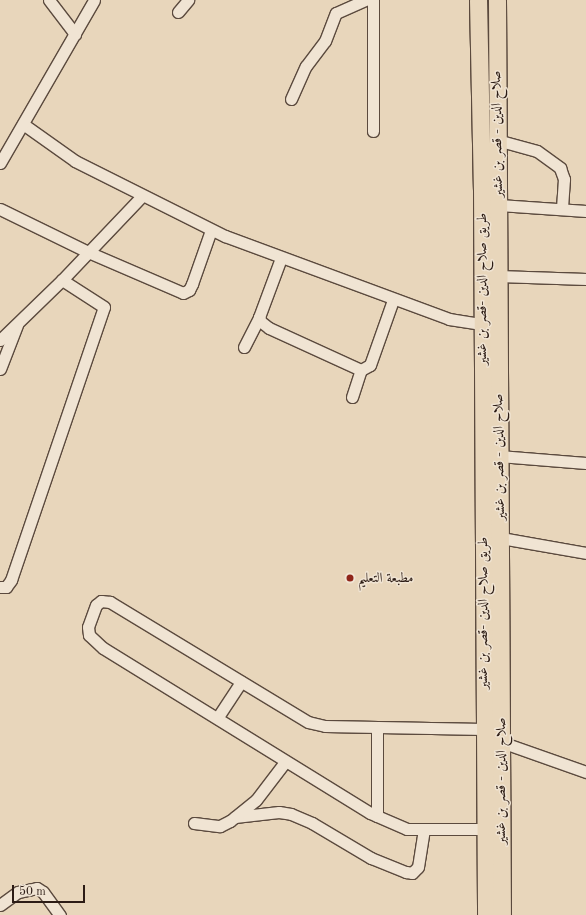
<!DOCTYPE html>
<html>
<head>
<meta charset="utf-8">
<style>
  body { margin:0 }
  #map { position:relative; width:586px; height:915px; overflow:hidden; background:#e8d6bb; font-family:"Old Standard TT",Amiri,serif }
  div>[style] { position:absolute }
  .roads { filter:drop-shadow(1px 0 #5b4a3e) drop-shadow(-1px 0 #5b4a3e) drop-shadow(0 1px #5b4a3e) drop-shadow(0 -1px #5b4a3e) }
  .minor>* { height:11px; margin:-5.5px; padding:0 5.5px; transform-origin:5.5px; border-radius:5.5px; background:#f0e4d3 }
  .highway>* { height:17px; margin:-8.5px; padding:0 8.5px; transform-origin:8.5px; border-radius:8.5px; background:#e8d6bb }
  .dots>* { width:11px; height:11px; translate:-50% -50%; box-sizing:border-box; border:2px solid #f0e4d3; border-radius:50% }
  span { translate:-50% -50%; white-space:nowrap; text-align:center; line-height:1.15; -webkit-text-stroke:3px #f0e4d3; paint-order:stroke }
  .street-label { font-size:14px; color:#2c1c15 }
  .poi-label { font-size:14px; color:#2c1c15 }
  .left { translate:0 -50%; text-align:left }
  .scale { position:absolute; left:12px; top:885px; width:73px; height:18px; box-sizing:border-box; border:2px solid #2c1c15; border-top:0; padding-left:5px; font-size:12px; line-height:14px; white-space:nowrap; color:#2c1c15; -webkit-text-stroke:3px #f0e4d3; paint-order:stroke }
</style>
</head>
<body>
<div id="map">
  <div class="roads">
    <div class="minor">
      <div style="left:49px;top:0;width:43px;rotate:52.6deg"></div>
      <div style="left:373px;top:0;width:131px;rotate:90deg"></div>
      <div style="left:178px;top:12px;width:16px;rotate:-50deg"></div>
      <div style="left:291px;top:99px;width:36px;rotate:-66deg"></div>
      <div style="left:306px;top:66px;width:31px;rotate:-53deg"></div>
      <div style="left:325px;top:41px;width:30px;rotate:-69deg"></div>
      <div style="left:336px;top:13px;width:32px;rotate:-24deg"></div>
      <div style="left:23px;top:124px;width:64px;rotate:35.4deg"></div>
      <div style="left:75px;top:161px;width:168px;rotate:26.6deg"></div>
      <div style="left:225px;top:236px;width:239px;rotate:20.3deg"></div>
      <div style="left:449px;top:319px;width:33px;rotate:9deg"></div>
      <div style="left:497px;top:140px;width:41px;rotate:15.4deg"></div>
      <div style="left:537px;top:151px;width:29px;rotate:36deg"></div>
      <div style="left:560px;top:168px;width:12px;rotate:70deg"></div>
      <div style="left:564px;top:179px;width:30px;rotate:94deg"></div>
      <div style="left:0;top:163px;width:188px;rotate:-60deg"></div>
      <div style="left:499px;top:205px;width:87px;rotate:3.9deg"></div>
      <div style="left:0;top:209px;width:98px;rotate:26deg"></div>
      <div style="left:88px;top:252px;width:103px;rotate:23.3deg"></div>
      <div style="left:183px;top:293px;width:7px;rotate:-27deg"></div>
      <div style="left:189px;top:290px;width:7px;rotate:-63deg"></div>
      <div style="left:192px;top:284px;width:57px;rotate:-70.6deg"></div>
      <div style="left:281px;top:258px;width:63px;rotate:110.4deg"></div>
      <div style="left:259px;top:317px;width:4px;rotate:76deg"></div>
      <div style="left:260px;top:321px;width:11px;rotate:38deg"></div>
      <div style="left:269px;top:328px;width:101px;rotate:24.5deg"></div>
      <div style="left:361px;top:370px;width:10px;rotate:-29deg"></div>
      <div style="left:370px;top:365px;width:69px;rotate:-70.5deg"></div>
      <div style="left:498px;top:276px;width:88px;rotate:2deg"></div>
      <div style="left:0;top:340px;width:86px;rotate:-44.1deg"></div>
      <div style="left:62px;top:280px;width:116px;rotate:-46.4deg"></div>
      <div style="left:244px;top:347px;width:34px;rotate:-63deg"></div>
      <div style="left:0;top:369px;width:47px;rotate:-68.9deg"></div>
      <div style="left:352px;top:397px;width:28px;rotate:-72deg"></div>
      <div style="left:499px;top:456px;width:87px;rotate:4.6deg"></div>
      <div style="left:501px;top:538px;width:86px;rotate:10deg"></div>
      <div style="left:0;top:587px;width:6px"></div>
      <div style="left:6px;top:587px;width:9px;rotate:-54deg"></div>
      <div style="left:11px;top:580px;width:288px;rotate:-71.2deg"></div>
      <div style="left:104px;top:307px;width:50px;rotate:-147.3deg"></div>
      <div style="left:218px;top:717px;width:42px;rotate:-56.7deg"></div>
      <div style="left:484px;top:729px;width:159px;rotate:-178.9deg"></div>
      <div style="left:325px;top:726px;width:17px;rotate:-167deg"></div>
      <div style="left:308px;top:722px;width:232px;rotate:-148.8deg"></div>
      <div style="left:110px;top:602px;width:9px;rotate:-174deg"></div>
      <div style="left:101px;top:601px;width:6px;rotate:141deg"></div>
      <div style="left:96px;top:605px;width:23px;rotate:110deg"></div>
      <div style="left:88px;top:627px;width:8px;rotate:83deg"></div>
      <div style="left:89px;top:635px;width:19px;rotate:43deg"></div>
      <div style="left:103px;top:648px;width:314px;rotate:31.7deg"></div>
      <div style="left:370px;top:813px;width:40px;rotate:23.4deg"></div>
      <div style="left:407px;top:829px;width:78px"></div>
      <div style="left:501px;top:742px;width:90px;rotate:19.4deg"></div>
      <div style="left:377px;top:816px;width:89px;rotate:-90deg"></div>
      <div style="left:235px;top:817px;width:44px;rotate:-6.5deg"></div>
      <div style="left:279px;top:812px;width:12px;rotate:9deg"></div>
      <div style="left:291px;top:814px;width:23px;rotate:23deg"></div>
      <div style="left:312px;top:823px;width:69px;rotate:30.7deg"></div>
      <div style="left:371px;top:858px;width:38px;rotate:22deg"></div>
      <div style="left:406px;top:872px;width:6px;rotate:9deg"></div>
      <div style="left:412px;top:873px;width:8px;rotate:-45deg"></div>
      <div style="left:418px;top:867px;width:38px;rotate:-81deg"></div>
      <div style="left:194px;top:823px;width:26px;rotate:7deg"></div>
      <div style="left:220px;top:826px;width:11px;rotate:-27deg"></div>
      <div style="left:230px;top:821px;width:33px;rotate:-39deg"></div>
      <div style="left:256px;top:800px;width:48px;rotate:-52.7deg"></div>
      <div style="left:0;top:905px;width:22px;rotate:-36deg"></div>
      <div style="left:18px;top:892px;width:19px;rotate:-12deg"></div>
      <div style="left:37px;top:888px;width:7px;rotate:34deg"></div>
      <div style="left:43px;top:892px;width:29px;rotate:54deg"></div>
    </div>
    <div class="highway">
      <div style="left:478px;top:0;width:189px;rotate:88.8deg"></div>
      <div style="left:482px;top:189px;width:726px;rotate:89.68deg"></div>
      <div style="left:497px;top:0;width:915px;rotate:89.69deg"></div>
    </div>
  </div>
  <div class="dots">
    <div style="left:350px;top:578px;background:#8f2418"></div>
  </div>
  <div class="street-label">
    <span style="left:497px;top:134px;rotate:-91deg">صلاح الدين - قصر بن غشير</span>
    <span style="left:482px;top:289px;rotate:-90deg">طريق صلاح الدين -قصر بن غشير</span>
    <span style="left:499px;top:457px;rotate:-91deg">صلاح الدين - قصر بن غشير</span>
    <span style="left:483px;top:613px;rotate:-90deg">طريق صلاح الدين -قصر بن غشير</span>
    <span style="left:501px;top:781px;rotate:-90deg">صلاح الدين - قصر بن غشير</span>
  </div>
  <div class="poi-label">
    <span class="left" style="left:358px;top:578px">مطبعة التعليم</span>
  </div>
  <div class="scale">50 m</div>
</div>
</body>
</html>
